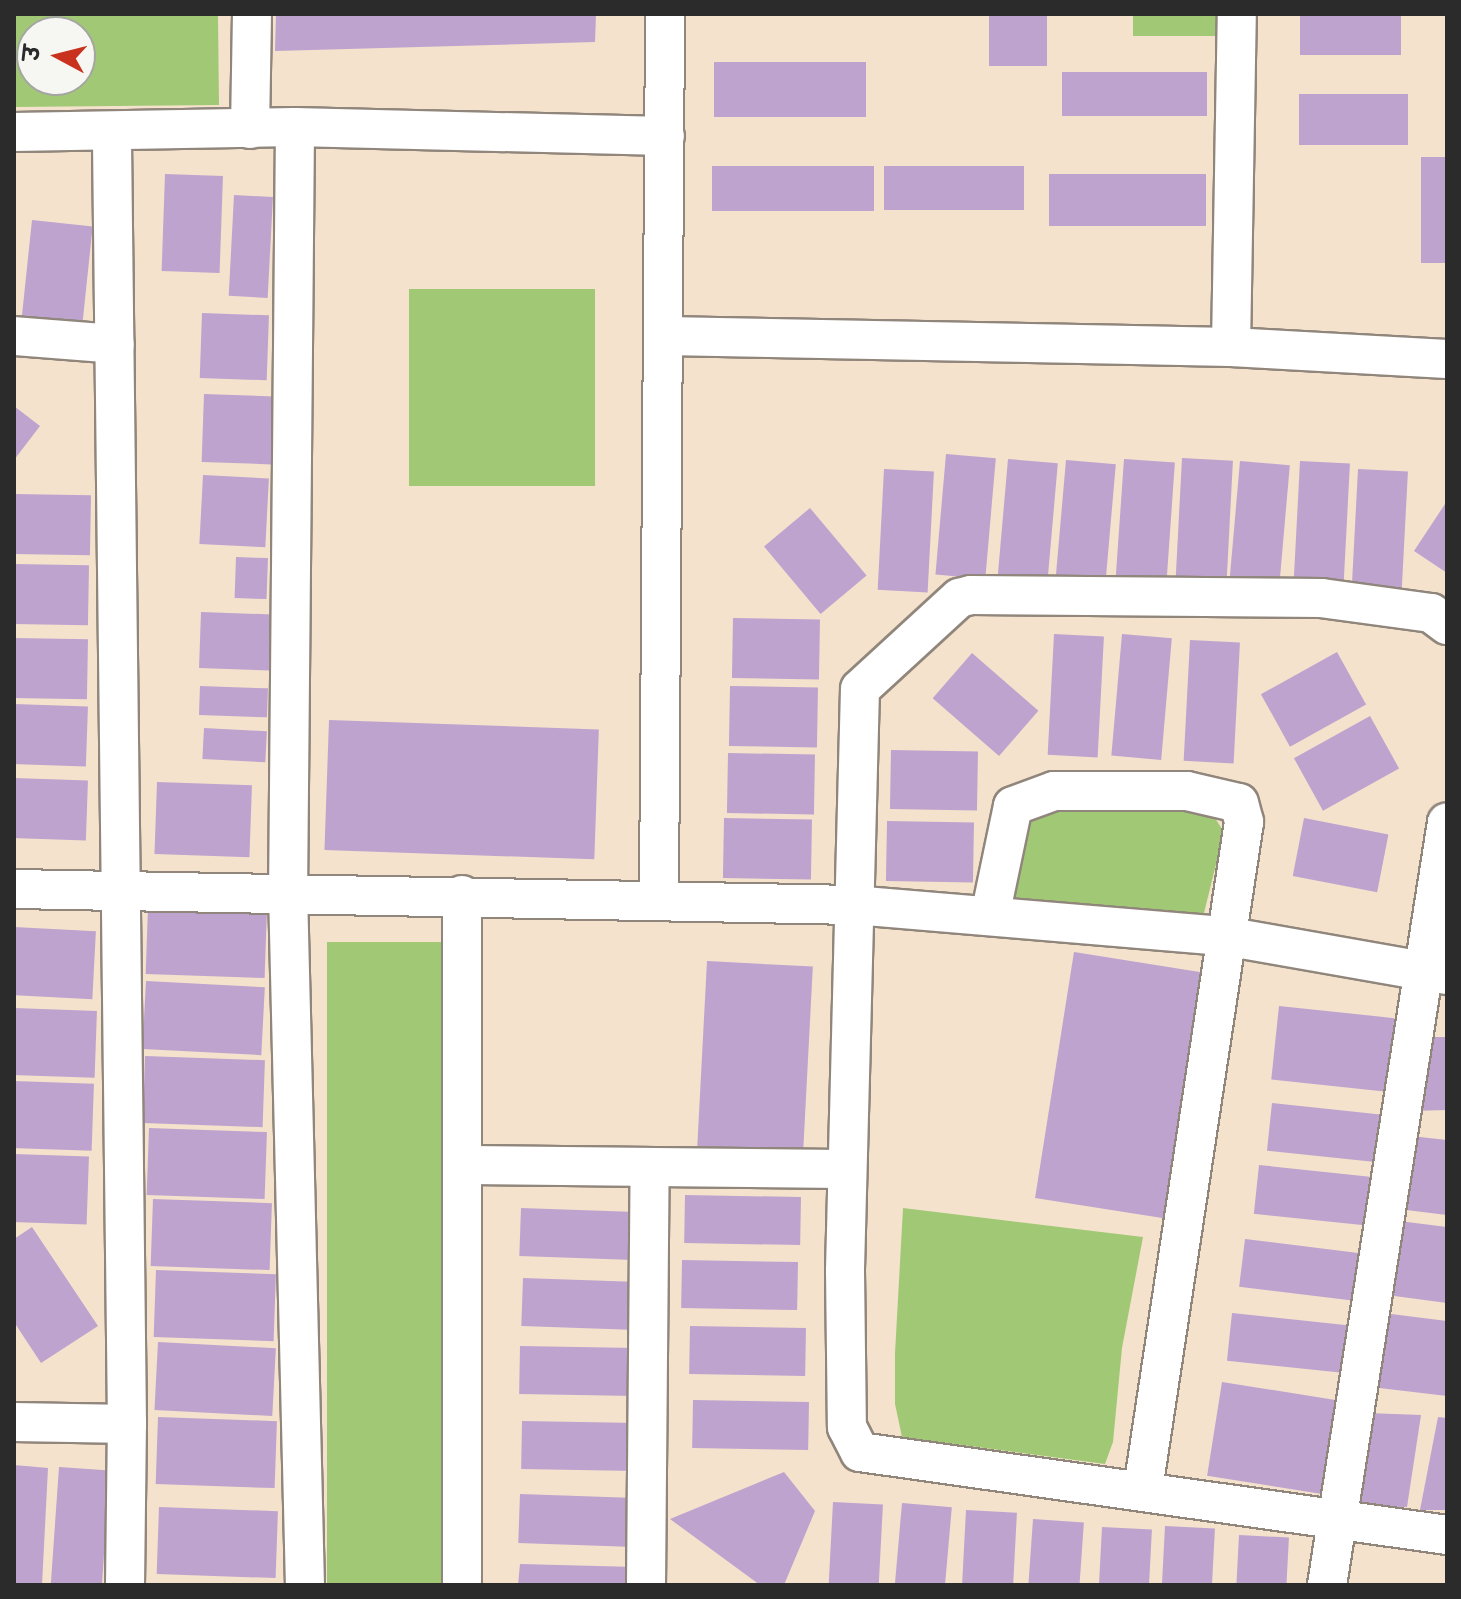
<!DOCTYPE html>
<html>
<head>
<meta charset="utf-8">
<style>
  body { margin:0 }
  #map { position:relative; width:1461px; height:1599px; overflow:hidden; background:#f5e2cc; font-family:"Indie Flower","Playpen Sans Deva",sans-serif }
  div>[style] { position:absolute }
  .green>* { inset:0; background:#a1c975; transform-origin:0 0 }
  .building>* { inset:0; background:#bea3cf; transform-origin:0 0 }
  .roads { filter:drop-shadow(2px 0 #90867c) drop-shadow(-2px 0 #90867c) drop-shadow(0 2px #90867c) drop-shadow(0 -2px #90867c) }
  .minor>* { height:38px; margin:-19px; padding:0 19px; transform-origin:19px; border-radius:19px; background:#fff }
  span { translate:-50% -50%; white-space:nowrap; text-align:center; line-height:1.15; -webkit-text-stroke:6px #f6f6f2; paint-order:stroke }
  .frame { position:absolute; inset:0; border:16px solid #2b2b2b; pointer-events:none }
  .north { position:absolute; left:16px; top:16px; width:80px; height:80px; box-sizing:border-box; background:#f6f6f2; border:2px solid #a5a5a2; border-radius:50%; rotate:277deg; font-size:22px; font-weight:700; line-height:32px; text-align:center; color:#2b2b2b }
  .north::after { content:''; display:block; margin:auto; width:28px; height:36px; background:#c8321e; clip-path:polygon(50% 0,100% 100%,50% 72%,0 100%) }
</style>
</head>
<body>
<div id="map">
  <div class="green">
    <div style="clip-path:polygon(evenodd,14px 14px,218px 14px,219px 105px,14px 107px,14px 14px,80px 32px,80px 80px,32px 80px,32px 32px,80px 32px)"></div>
    <div style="left:1133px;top:14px;width:90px;height:22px"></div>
    <div style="left:409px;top:289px;width:186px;height:197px"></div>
    <div style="clip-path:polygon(1173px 808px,1211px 812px,1224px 832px,1203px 917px,1012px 901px,1029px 822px,1057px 809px)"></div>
    <div style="left:447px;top:942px;width:643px;height:120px;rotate:90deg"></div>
    <div style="clip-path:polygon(903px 1208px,1143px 1237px,1122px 1348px,1113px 1442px,1105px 1464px,902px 1437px,895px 1404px,895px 1353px)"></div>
  </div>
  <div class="building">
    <div style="clip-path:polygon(276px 14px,596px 14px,595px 42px,275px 51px)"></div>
    <div style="left:989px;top:14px;width:58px;height:52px"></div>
    <div style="left:1300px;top:14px;width:101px;height:41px"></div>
    <div style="left:714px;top:62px;width:152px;height:55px"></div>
    <div style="left:1062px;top:72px;width:145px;height:44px"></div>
    <div style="left:1299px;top:94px;width:109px;height:51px"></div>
    <div style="left:1421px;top:157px;width:26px;height:106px"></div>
    <div style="left:712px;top:166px;width:162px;height:45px"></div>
    <div style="left:884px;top:166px;width:140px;height:44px"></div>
    <div style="left:165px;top:174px;width:58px;height:97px;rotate:2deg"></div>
    <div style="left:1049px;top:174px;width:157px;height:52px"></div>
    <div style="left:234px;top:195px;width:39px;height:101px;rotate:3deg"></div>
    <div style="left:32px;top:220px;width:61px;height:101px;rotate:6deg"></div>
    <div style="left:202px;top:313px;width:67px;height:65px;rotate:2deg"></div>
    <div style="left:204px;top:394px;width:70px;height:68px;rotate:2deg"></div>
    <div style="clip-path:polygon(14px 406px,40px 426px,14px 460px)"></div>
    <div style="left:946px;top:454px;width:50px;height:121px;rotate:5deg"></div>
    <div style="left:1182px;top:458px;width:51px;height:121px;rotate:3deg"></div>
    <div style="left:1008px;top:459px;width:50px;height:122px;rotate:5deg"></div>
    <div style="left:1124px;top:459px;width:51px;height:121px;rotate:4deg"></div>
    <div style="left:1066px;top:460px;width:50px;height:122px;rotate:5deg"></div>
    <div style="left:1240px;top:461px;width:50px;height:122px;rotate:5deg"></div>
    <div style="left:1300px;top:461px;width:50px;height:121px;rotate:3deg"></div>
    <div style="left:884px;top:469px;width:50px;height:121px;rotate:3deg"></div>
    <div style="left:1358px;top:469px;width:50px;height:121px;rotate:3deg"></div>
    <div style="left:203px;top:475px;width:66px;height:69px;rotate:3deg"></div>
    <div style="left:14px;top:494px;width:77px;height:60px;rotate:1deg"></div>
    <div style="clip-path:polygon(1447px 501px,1447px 573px,1414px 551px)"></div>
    <div style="left:810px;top:508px;width:88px;height:60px;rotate:50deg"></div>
    <div style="left:236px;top:557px;width:32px;height:41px;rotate:2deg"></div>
    <div style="left:14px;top:564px;width:75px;height:60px;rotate:1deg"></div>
    <div style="left:201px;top:612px;width:71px;height:56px;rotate:2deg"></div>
    <div style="left:733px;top:618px;width:87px;height:60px;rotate:1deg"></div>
    <div style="left:1054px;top:634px;width:50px;height:121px;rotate:3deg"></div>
    <div style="left:1122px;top:634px;width:50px;height:122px;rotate:5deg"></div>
    <div style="left:14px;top:638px;width:74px;height:60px;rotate:1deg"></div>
    <div style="left:1190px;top:640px;width:50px;height:121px;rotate:3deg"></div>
    <div style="left:1337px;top:652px;width:60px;height:87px;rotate:61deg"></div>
    <div style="left:972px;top:653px;width:88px;height:60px;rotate:41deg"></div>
    <div style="left:200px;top:686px;width:68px;height:29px;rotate:2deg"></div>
    <div style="left:730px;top:686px;width:88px;height:60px;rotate:1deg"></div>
    <div style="left:14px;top:704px;width:74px;height:60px;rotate:2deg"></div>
    <div style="left:1370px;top:716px;width:60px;height:87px;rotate:61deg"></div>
    <div style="left:329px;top:720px;width:270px;height:130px;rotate:2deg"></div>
    <div style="left:204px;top:728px;width:63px;height:31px;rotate:3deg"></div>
    <div style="left:891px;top:750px;width:87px;height:59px;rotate:1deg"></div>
    <div style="left:728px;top:753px;width:87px;height:60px;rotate:1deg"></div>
    <div style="left:14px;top:778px;width:74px;height:60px;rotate:2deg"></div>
    <div style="left:157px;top:782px;width:95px;height:72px;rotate:2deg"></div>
    <div style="left:724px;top:818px;width:88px;height:60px;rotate:1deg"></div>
    <div style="left:1304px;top:818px;width:86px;height:59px;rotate:11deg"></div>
    <div style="left:887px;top:821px;width:87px;height:60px;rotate:1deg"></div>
    <div style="left:148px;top:907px;width:119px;height:67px;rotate:2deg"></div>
    <div style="left:14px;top:927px;width:82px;height:68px;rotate:3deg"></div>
    <div style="left:1074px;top:952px;width:132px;height:249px;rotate:9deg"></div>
    <div style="left:707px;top:961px;width:106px;height:196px;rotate:3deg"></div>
    <div style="left:146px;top:981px;width:119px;height:68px;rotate:3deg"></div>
    <div style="left:1279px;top:1006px;width:116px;height:74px;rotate:6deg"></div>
    <div style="left:14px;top:1008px;width:83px;height:67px;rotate:2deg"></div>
    <div style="clip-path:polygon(1424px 1037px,1447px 1037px,1447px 1110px,1411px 1111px)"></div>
    <div style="left:145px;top:1056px;width:120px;height:67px;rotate:2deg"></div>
    <div style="left:14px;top:1081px;width:80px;height:67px;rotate:2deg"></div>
    <div style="left:1272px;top:1103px;width:116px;height:48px;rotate:6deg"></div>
    <div style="left:149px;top:1128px;width:118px;height:67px;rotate:2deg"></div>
    <div style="clip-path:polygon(1411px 1136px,1447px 1140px,1447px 1215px,1398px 1209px)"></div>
    <div style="left:14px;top:1154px;width:75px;height:68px;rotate:2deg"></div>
    <div style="left:1259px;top:1165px;width:116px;height:49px;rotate:6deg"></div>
    <div style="left:685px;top:1195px;width:116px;height:48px;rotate:1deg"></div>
    <div style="left:153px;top:1199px;width:119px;height:67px;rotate:2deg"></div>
    <div style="left:521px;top:1208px;width:115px;height:48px;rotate:2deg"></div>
    <div style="clip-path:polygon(1399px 1221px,1447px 1227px,1447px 1303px,1387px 1295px)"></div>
    <div style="clip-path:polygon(32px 1227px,98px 1326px,41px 1363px,14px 1322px,14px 1239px)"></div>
    <div style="left:1245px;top:1239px;width:116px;height:48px;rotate:7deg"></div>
    <div style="left:682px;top:1260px;width:116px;height:48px;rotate:1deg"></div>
    <div style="left:156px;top:1270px;width:120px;height:67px;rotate:2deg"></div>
    <div style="left:523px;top:1278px;width:116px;height:48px;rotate:2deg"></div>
    <div style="left:1232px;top:1313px;width:116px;height:48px;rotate:6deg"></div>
    <div style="clip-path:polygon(1383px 1313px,1447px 1321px,1447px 1396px,1371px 1387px)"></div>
    <div style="left:690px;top:1326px;width:116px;height:48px;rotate:1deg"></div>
    <div style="left:158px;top:1342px;width:118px;height:68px;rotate:3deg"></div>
    <div style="left:520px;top:1346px;width:116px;height:48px;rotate:1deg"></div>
    <div style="left:1222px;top:1382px;width:121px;height:95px;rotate:9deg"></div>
    <div style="left:693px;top:1400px;width:116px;height:48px;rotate:1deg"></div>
    <div style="clip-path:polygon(1367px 1413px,1421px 1415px,1407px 1507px,1349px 1506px)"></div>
    <div style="left:158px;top:1417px;width:119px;height:67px;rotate:2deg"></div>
    <div style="clip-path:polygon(1438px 1417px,1447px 1418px,1447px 1510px,1420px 1510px)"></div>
    <div style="left:522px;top:1421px;width:116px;height:48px;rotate:1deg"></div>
    <div style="clip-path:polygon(14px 1465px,48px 1468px,42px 1585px,14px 1585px)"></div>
    <div style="left:59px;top:1467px;width:51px;height:118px;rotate:4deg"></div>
    <div style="clip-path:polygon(784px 1472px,815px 1511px,784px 1585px,760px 1585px,670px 1519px)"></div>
    <div style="left:520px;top:1494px;width:116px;height:49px;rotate:2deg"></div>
    <div style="left:833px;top:1502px;width:50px;height:83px;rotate:3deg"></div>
    <div style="left:902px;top:1503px;width:50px;height:82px;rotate:5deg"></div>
    <div style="left:159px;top:1507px;width:119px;height:67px;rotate:2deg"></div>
    <div style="left:966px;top:1510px;width:51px;height:75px;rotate:3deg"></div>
    <div style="left:1033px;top:1519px;width:51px;height:66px;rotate:4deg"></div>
    <div style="left:1165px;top:1526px;width:50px;height:59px;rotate:3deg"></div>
    <div style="left:1102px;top:1527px;width:50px;height:58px;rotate:3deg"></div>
    <div style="left:1239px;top:1535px;width:50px;height:50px;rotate:3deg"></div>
    <div style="clip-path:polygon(520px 1564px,636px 1567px,636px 1585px,518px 1585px)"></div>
  </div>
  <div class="roads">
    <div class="minor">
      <div style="left:295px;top:127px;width:764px;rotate:90.52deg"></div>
      <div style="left:288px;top:891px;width:694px;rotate:88.6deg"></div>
      <div style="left:250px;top:129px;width:115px;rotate:-89deg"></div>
      <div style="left:14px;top:132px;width:281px;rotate:-1deg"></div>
      <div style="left:295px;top:127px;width:370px;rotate:1.4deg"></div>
      <div style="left:14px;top:336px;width:101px;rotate:4.5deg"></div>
      <div style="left:666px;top:336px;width:565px;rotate:1.12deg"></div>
      <div style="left:1231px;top:347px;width:216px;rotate:3.2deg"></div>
      <div style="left:1231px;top:347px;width:333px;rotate:-89deg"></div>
      <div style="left:1447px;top:625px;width:20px;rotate:-143deg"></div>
      <div style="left:1431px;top:613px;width:110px;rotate:-172.2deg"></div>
      <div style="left:1322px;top:598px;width:351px;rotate:-179.5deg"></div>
      <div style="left:971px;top:595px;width:12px;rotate:166deg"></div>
      <div style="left:959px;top:598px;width:134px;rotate:137.4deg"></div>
      <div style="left:860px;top:689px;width:582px;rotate:91.48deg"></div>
      <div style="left:845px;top:1271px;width:156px;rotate:89.3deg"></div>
      <div style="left:847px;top:1427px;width:28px;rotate:63deg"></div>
      <div style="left:860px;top:1452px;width:593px;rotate:8.05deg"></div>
      <div style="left:14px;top:889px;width:839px;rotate:1.09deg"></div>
      <div style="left:853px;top:905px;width:373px;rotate:4.8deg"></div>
      <div style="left:1225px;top:936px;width:225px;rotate:10deg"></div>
      <div style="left:462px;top:895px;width:690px;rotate:90deg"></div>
      <div style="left:659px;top:898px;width:884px;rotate:-89.61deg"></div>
      <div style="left:990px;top:916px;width:112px;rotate:-78.2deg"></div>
      <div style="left:1013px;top:806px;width:44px;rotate:-20.1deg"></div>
      <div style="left:1054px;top:791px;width:133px"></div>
      <div style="left:1187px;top:791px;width:53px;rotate:13deg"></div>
      <div style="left:1239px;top:803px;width:20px;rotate:75deg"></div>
      <div style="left:1244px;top:822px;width:675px;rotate:98.61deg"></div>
      <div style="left:465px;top:1165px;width:382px;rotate:0.6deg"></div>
      <div style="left:14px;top:1422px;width:113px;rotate:1deg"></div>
      <div style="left:127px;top:1424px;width:1291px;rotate:-90.67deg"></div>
      <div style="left:125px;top:1585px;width:161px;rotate:-89.3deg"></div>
      <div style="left:646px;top:1585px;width:418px;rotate:-89.5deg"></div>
      <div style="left:1327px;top:1585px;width:772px;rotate:-81.06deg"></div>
    </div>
  </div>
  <div class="frame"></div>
  <div class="north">उ</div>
</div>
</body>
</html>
